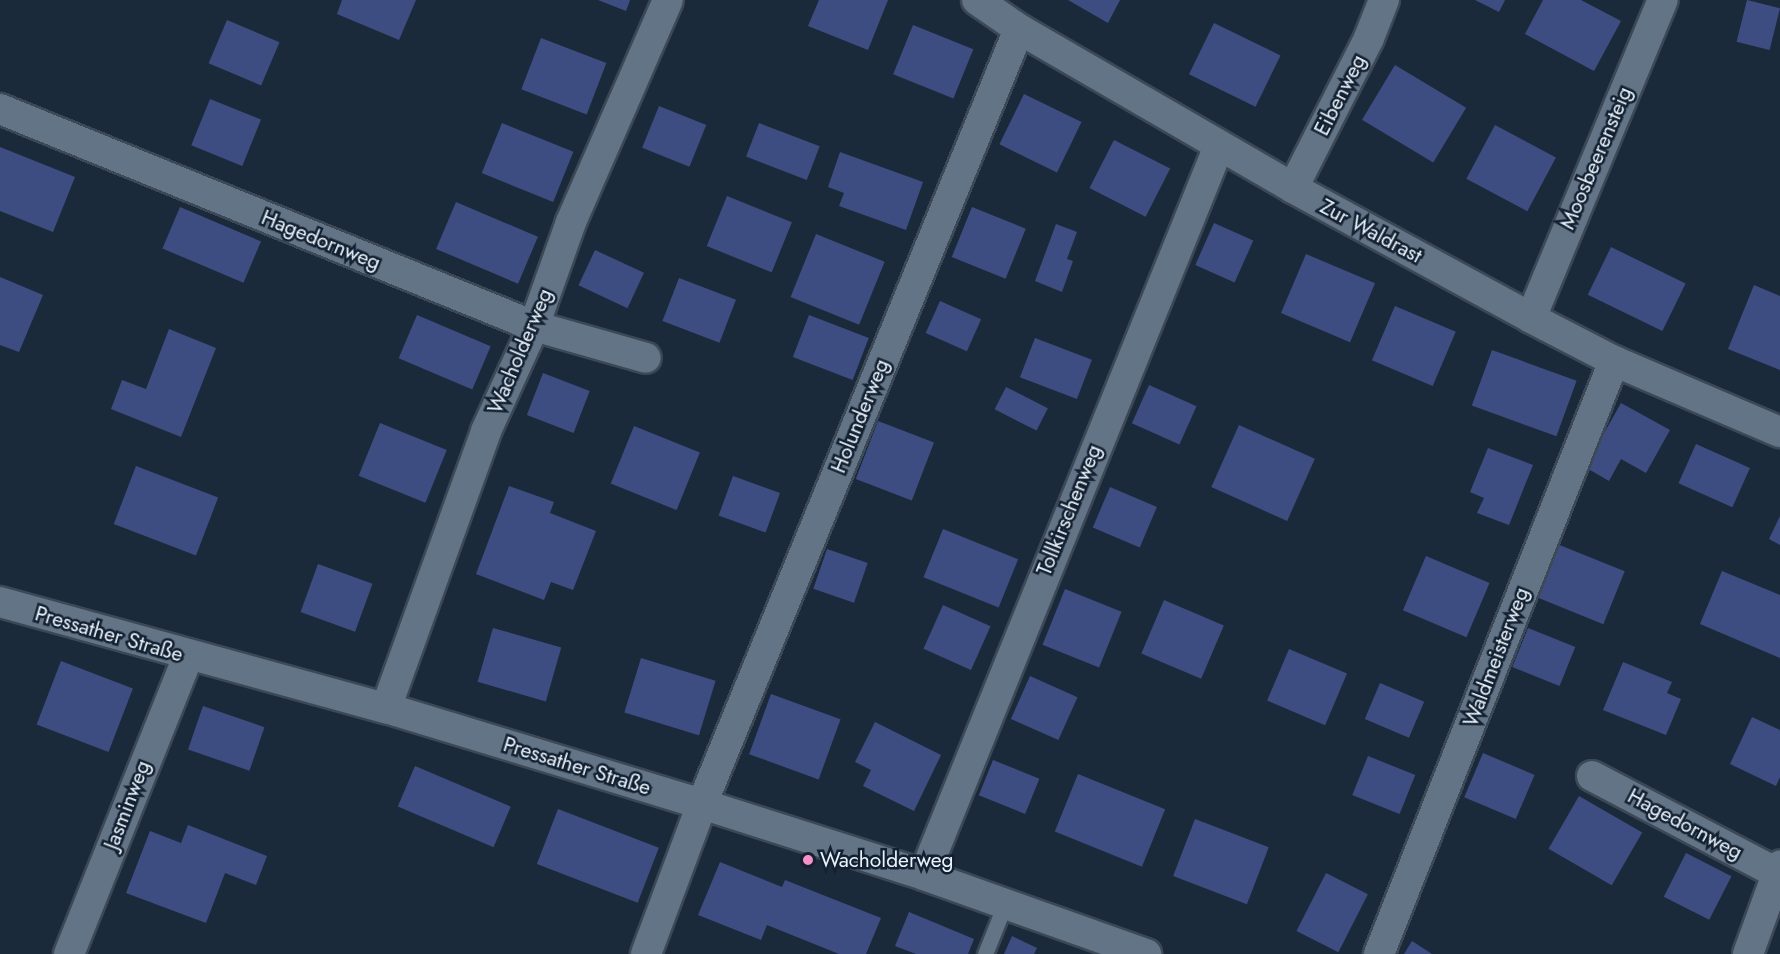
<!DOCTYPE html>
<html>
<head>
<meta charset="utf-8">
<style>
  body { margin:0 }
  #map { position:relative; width:1780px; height:954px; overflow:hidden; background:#1b2a3a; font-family:Jost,sans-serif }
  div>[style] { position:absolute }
  .building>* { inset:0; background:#3e4d81; transform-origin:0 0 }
  .roads { filter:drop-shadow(2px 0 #3c4856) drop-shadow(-2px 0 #3c4856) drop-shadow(0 2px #3c4856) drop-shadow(0 -2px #3c4856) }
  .lane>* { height:15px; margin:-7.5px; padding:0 7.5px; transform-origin:7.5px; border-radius:7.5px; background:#637487 }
  .street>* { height:30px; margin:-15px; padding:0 15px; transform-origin:15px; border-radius:15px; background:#637487 }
  .dots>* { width:16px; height:16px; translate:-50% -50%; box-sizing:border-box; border:3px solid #122030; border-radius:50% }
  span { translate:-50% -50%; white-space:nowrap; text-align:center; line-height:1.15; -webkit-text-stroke:5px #122030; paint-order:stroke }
  .street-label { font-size:21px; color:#e9f3fe }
  .poi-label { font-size:21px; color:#e9f3fe }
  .left { translate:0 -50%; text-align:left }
</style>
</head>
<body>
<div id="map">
  <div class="building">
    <div style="clip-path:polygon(342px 0,416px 0,399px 40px,337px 14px)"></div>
    <div style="clip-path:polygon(598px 0,630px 0,626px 11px)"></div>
    <div style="clip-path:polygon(819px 0,888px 0,868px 50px,808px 26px)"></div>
    <div style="clip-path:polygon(1068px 0,1120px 0,1108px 23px)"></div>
    <div style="clip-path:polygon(1475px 0,1505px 0,1499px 12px)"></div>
    <div style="clip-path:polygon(1543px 0,1581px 0,1621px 21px,1594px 71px,1525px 34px)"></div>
    <div style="left:1747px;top:0;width:34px;height:43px;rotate:14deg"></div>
    <div style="left:227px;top:20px;width:57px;height:47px;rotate:23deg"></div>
    <div style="left:1214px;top:23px;width:74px;height:57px;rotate:26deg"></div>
    <div style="left:913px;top:25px;width:65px;height:53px;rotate:22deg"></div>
    <div style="left:541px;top:38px;width:70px;height:55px;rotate:21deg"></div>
    <div style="left:1395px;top:65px;width:83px;height:64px;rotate:31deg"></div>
    <div style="left:1024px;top:94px;width:64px;height:56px;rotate:26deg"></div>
    <div style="left:210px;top:99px;width:55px;height:50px;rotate:22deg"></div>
    <div style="left:659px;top:106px;width:51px;height:45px;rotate:22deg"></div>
    <div style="left:502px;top:123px;width:77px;height:54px;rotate:22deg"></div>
    <div style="left:759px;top:123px;width:65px;height:36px;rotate:21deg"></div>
    <div style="left:1495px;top:125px;width:69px;height:61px;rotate:28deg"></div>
    <div style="left:1114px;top:140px;width:63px;height:54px;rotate:27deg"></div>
    <div style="clip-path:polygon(0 147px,75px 177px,53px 232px,0 211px)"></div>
    <div style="clip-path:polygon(840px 152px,923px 182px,906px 230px,839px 206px,844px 193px,828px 187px)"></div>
    <div style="left:727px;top:196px;width:70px;height:54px;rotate:22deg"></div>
    <div style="left:456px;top:202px;width:89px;height:51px;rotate:23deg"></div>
    <div style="left:180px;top:207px;width:88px;height:45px;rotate:23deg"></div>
    <div style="left:972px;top:207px;width:58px;height:54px;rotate:22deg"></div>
    <div style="left:1214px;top:223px;width:43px;height:46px;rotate:24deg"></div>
    <div style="clip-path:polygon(1056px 224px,1077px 232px,1067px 259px,1073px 261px,1062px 292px,1035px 281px)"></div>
    <div style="left:816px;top:234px;width:74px;height:68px;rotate:22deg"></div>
    <div style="left:1611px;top:247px;width:83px;height:53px;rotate:26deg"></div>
    <div style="left:595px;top:250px;width:54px;height:39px;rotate:25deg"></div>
    <div style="left:1306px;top:254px;width:75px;height:64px;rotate:23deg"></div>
    <div style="clip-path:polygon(0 277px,43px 295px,19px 352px,0 345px)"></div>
    <div style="left:679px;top:278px;width:61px;height:46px;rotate:21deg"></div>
    <div style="clip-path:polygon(1754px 285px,1780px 296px,1780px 370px,1728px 349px)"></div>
    <div style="left:940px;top:301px;width:45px;height:35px;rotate:24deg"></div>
    <div style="left:1395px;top:306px;width:66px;height:59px;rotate:23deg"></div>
    <div style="left:417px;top:315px;width:80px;height:47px;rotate:23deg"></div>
    <div style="left:809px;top:315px;width:64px;height:45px;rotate:21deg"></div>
    <div style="clip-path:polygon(169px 329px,216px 348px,181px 437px,111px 409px,122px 380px,146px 389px)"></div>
    <div style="left:1035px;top:338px;width:61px;height:42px;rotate:21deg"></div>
    <div style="left:1492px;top:350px;width:90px;height:59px;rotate:20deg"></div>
    <div style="left:543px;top:373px;width:50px;height:45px;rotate:21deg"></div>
    <div style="left:1149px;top:385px;width:52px;height:42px;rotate:24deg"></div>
    <div style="left:1006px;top:387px;width:47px;height:25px;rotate:27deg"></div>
    <div style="clip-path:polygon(1621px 403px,1670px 430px,1646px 473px,1621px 459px,1609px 481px,1585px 467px)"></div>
    <div style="left:878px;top:421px;width:60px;height:62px;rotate:21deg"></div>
    <div style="left:380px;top:423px;width:72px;height:57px;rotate:22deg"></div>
    <div style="left:1239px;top:425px;width:83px;height:68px;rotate:24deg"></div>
    <div style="left:634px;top:426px;width:71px;height:62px;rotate:22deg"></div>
    <div style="left:1696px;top:444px;width:59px;height:43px;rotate:24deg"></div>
    <div style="clip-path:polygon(1488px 448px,1533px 465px,1509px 525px,1477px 513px,1484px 498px,1470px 492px)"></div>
    <div style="left:136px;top:466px;width:88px;height:62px;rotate:21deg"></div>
    <div style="left:733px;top:476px;width:50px;height:42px;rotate:20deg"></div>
    <div style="clip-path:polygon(509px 486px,554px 502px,550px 513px,596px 531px,573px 590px,551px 582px,544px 600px,476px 574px)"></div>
    <div style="left:1110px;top:487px;width:51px;height:44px;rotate:23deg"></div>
    <div style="clip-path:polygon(1780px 516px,1780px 545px,1769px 539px)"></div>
    <div style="left:943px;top:529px;width:81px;height:52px;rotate:22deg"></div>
    <div style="left:1557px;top:544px;width:73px;height:57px;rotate:22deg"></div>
    <div style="left:827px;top:549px;width:43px;height:42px;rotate:19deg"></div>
    <div style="left:1426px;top:556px;width:69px;height:59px;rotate:23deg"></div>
    <div style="left:318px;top:564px;width:58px;height:51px;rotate:20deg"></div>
    <div style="clip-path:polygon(1722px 571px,1780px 595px,1780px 658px,1700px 624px)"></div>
    <div style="left:1065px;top:589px;width:61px;height:60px;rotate:22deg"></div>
    <div style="left:1164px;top:600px;width:65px;height:58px;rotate:23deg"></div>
    <div style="left:943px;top:605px;width:52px;height:48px;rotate:24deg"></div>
    <div style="left:493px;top:628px;width:71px;height:56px;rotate:16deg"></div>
    <div style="left:1528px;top:628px;width:51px;height:42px;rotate:22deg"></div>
    <div style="left:1289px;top:649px;width:63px;height:56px;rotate:23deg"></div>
    <div style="left:641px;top:658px;width:78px;height:57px;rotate:17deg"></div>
    <div style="left:61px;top:661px;width:77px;height:68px;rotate:21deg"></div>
    <div style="clip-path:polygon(1623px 662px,1672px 682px,1667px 693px,1681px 699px,1666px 735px,1603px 710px)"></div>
    <div style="left:1030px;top:676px;width:52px;height:47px;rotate:24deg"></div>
    <div style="left:1380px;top:683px;width:48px;height:39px;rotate:23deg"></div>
    <div style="left:771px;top:694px;width:74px;height:64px;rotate:20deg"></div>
    <div style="left:203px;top:706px;width:65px;height:46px;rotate:19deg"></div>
    <div style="clip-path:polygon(1752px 717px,1780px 730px,1780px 777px,1776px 786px,1730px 764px)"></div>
    <div style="clip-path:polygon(875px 722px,941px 755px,914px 811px,863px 786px,871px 770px,855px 762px)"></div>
    <div style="left:1483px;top:753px;width:56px;height:48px;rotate:23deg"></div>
    <div style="left:1368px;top:756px;width:51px;height:42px;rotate:22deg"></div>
    <div style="left:993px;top:760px;width:50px;height:38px;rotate:22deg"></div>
    <div style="left:415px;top:766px;width:104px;height:44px;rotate:23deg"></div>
    <div style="left:1078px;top:774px;width:94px;height:62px;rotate:22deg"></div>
    <div style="left:1579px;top:796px;width:73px;height:61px;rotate:30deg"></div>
    <div style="left:558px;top:809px;width:108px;height:59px;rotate:21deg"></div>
    <div style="left:1195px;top:819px;width:79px;height:61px;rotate:21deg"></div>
    <div style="clip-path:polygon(188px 825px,267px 856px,256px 885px,225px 873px,206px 923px,126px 893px,150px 831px,181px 843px)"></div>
    <div style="left:1686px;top:853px;width:51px;height:49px;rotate:27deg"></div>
    <div style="clip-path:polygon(720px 862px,782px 887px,785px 880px,881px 918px,866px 954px,839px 954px,767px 925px,761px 940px,698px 915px)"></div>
    <div style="left:1326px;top:873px;width:47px;height:65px;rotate:27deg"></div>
    <div style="clip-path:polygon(909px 912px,974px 939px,968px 954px,916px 954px,895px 946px)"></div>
    <div style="clip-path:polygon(1012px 936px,1037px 948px,1034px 954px,1004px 954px)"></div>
    <div style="clip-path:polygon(1412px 941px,1432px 954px,1404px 954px)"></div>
  </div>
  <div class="roads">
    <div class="lane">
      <div style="left:985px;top:954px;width:54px;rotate:-68.2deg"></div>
    </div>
    <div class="street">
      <div style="left:977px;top:0;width:51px;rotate:34.6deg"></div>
      <div style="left:1019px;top:29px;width:317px;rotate:30.1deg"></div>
      <div style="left:1293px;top:188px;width:271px;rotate:28.6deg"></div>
      <div style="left:1531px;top:318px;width:93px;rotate:27.4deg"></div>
      <div style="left:1614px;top:361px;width:181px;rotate:23.2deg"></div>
      <div style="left:0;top:109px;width:576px;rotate:22.12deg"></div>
      <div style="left:534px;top:326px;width:116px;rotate:15.9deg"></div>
      <div style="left:1293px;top:188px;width:168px;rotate:-63.1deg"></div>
      <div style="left:1369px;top:38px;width:41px;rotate:-68.5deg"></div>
      <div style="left:1531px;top:318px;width:344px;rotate:-67.5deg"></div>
      <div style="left:0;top:602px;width:400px;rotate:15.4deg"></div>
      <div style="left:386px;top:708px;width:330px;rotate:16.9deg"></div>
      <div style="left:702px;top:804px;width:233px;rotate:17.7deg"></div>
      <div style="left:924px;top:875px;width:236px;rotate:19.6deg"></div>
      <div style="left:386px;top:708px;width:294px;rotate:-70.1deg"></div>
      <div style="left:486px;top:431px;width:115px;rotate:-65.4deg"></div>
      <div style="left:534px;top:326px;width:110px;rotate:-70.4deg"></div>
      <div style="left:571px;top:222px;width:242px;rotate:-66.4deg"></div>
      <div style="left:1592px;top:776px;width:209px;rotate:27.7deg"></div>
      <div style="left:924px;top:875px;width:786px;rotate:-67.97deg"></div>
      <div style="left:69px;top:954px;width:320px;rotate:-68.2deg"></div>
      <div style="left:646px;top:954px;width:160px;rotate:-69.5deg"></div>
      <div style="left:702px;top:804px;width:837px;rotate:-67.75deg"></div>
      <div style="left:1379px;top:954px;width:638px;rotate:-68.38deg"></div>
      <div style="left:1748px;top:954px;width:94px;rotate:-70deg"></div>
    </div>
  </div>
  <div class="dots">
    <div style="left:808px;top:860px;background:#f890cb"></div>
  </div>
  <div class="street-label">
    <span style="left:1340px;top:95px;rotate:-63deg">Eibenweg</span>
    <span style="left:1596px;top:158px;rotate:-67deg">Moosbeerensteig</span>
    <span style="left:1371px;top:231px;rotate:28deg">Zur Waldrast</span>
    <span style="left:321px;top:240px;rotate:22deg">Hagedornweg</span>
    <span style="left:520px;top:351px;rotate:-67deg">Wacholderweg</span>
    <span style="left:860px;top:416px;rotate:-68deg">Holunderweg</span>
    <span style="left:1069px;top:510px;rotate:-68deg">Tollkirschenweg</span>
    <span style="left:109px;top:634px;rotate:16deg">Pressather Straße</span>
    <span style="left:1496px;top:657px;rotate:-69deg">Waldmeisterweg</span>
    <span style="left:577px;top:766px;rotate:17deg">Pressather Straße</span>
    <span style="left:127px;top:805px;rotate:-69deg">Jasminweg</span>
    <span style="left:1685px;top:824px;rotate:28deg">Hagedornweg</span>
  </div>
  <div class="poi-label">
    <span class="left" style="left:820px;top:860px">Wacholderweg</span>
  </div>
</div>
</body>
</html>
